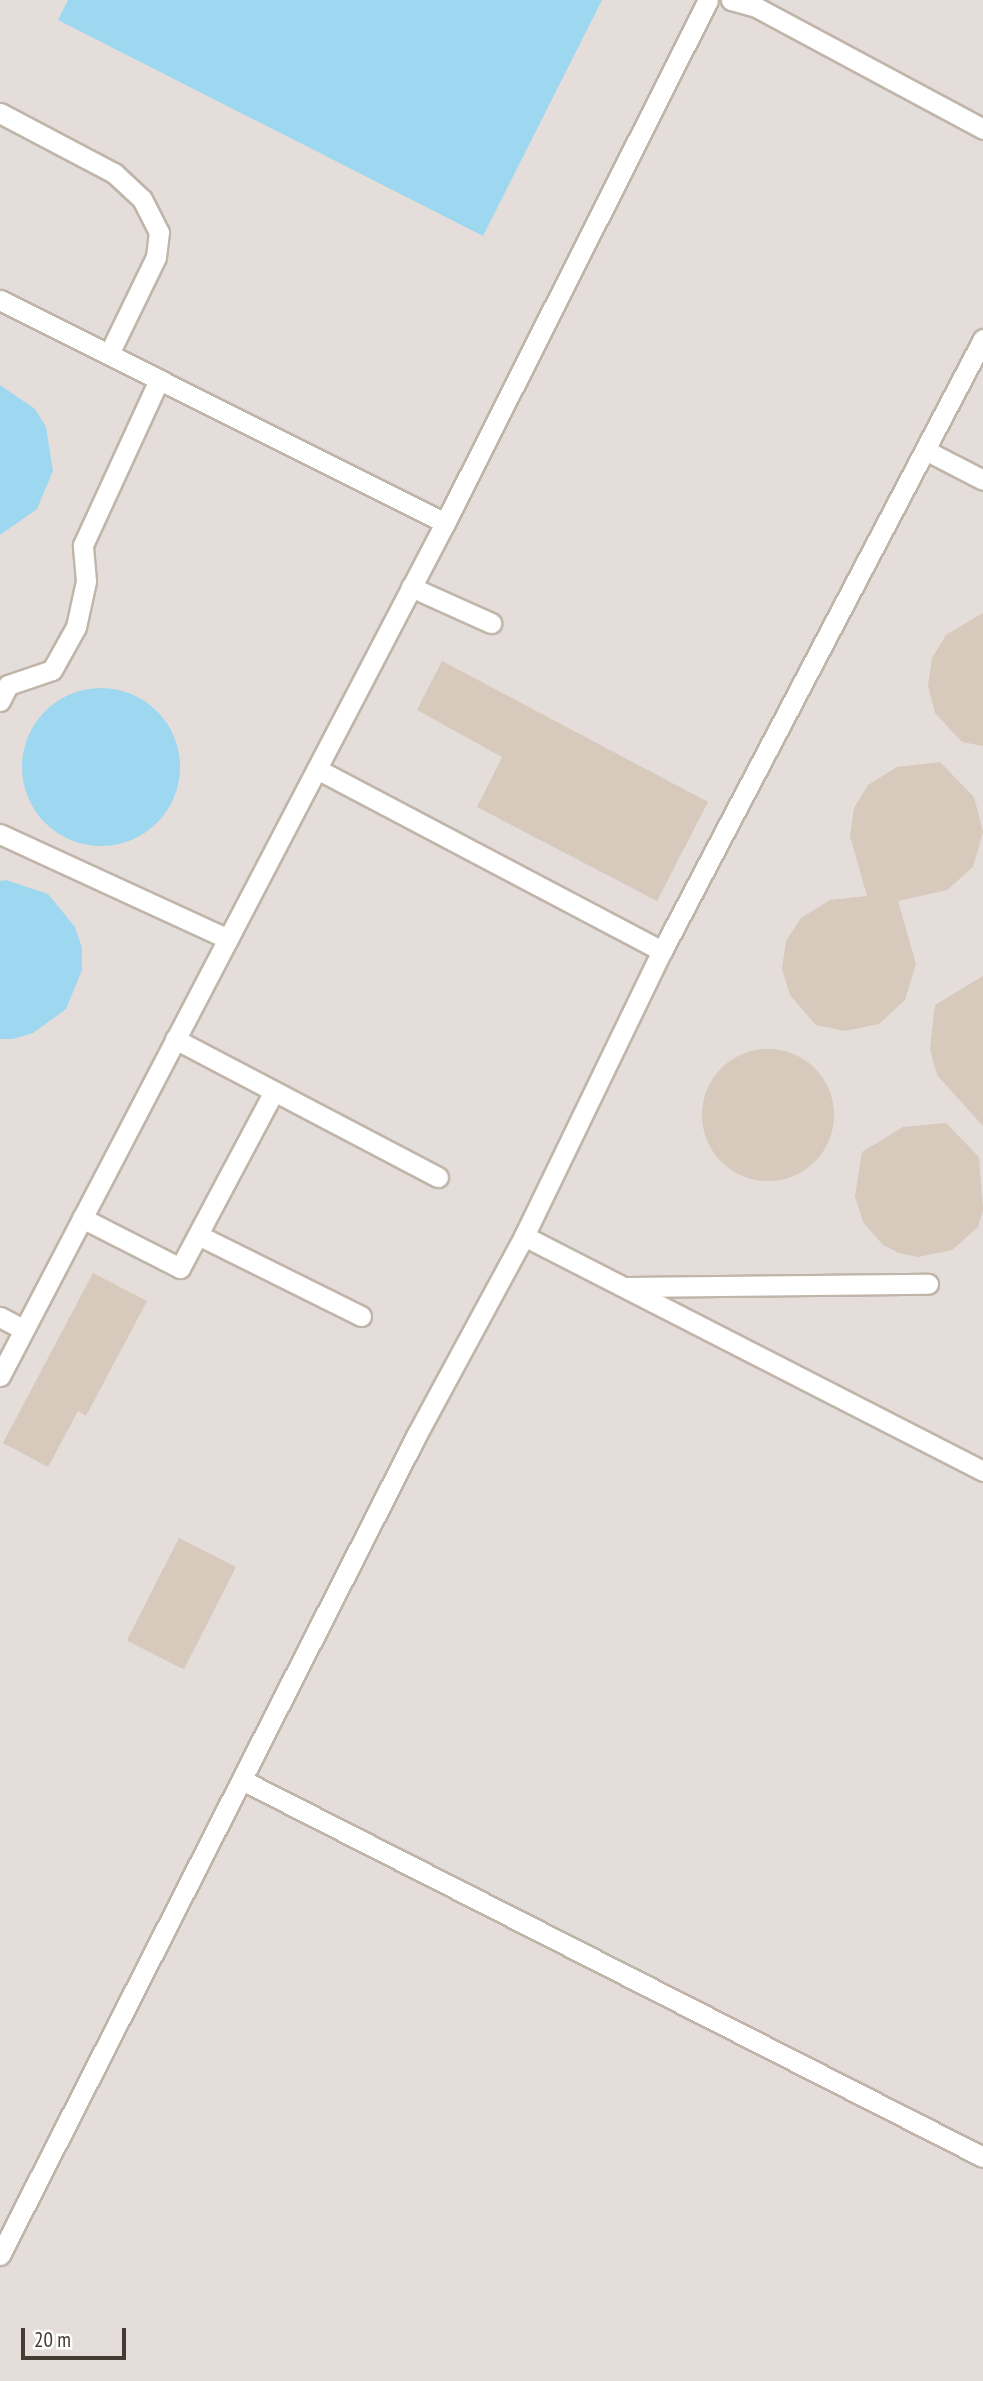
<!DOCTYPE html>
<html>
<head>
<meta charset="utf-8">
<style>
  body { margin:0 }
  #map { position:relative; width:983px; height:2381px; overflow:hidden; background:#f2ece3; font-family:"PT Sans Narrow",sans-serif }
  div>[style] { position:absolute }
  .industrial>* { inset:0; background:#e4ddd9; transform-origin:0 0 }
  .water>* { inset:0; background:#9ed8f0 }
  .round { border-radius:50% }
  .building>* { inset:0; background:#d7c9bc; transform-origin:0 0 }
  .roads { filter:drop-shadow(2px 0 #c0b5a9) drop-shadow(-2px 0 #c0b5a9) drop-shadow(0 2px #c0b5a9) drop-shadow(0 -2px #c0b5a9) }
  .service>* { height:19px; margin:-9.5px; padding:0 9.5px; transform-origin:9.5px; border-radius:9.5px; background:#fff }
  span { translate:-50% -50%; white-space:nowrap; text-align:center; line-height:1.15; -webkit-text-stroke:6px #fff; paint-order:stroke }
  .scale { position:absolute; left:21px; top:2328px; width:105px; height:32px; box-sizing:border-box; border:4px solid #443c33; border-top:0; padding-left:9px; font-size:21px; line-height:24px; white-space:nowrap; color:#443c33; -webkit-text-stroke:5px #fff; paint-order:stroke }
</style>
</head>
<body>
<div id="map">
  <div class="industrial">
    <div style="left:0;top:0;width:983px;height:2381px"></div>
  </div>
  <div class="water">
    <div style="clip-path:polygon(68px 0,602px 0,483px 236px,58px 20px)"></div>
    <div style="clip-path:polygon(0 385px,35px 409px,46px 427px,53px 471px,37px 509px,0 535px)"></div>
    <div class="round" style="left:22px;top:688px;width:158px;height:158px"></div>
    <div style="clip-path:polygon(6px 880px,48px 894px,75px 927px,82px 948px,82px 970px,66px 1009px,33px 1033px,13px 1039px,0 1039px,0 881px)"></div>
  </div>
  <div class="building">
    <div style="clip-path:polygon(983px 613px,983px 746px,962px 742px,935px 713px,928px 686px,932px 658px,946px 635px)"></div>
    <div style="clip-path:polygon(442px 661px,708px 802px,657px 901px,477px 807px,502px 757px,417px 710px)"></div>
    <div style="clip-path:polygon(940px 762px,974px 797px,983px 832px,973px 867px,947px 890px,898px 901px,916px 964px,905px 1000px,879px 1024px,845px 1031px,816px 1025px,790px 995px,782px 969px,786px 941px,801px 918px,830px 900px,867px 896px,850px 836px,854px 808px,868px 785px,897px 767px)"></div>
    <div style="clip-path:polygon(983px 976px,983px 1126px,937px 1075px,930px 1049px,935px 1005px)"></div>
    <div class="round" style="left:702px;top:1049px;width:132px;height:132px"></div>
    <div style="clip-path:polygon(946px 1123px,979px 1157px,983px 1210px,978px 1227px,952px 1250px,918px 1257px,899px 1253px,883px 1245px,863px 1222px,855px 1196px,862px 1152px,903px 1127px)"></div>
    <div style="clip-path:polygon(93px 1273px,147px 1301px,86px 1416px,78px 1411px,48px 1467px,3px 1443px)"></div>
    <div style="left:179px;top:1538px;width:64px;height:115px;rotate:27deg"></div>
  </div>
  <div class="roads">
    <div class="service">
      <div style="left:731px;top:0;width:24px;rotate:15deg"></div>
      <div style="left:754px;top:6px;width:260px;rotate:28.2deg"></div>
      <div style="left:0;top:113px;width:129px;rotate:27.8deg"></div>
      <div style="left:114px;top:173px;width:38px;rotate:43deg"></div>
      <div style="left:142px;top:199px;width:37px;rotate:63deg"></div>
      <div style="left:159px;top:232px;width:25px;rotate:97deg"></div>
      <div style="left:156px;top:257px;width:108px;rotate:115.9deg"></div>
      <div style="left:0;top:300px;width:498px;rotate:26.6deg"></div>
      <div style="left:925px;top:450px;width:65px;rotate:27.3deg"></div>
      <div style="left:411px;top:587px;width:88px;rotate:24.2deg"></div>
      <div style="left:0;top:701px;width:18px;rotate:-63deg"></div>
      <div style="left:8px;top:685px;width:46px;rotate:-18.8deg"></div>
      <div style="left:52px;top:670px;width:49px;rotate:-60.8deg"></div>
      <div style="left:76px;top:627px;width:47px;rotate:-77.7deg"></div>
      <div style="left:86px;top:581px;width:36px;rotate:-95deg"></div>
      <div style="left:83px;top:545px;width:182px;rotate:-65.3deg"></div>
      <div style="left:317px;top:769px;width:390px;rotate:27.8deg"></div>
      <div style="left:0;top:834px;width:251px;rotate:24.7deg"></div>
      <div style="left:175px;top:1039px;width:297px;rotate:27.7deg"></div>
      <div style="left:82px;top:1218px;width:110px;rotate:27deg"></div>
      <div style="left:180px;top:1268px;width:200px;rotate:-62deg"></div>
      <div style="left:198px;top:1235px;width:182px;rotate:26.4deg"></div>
      <div style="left:524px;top:1236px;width:516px;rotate:27.11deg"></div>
      <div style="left:628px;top:1287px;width:300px;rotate:-0.6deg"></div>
      <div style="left:0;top:1317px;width:27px;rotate:28deg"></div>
      <div style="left:0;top:1376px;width:962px;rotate:-62.45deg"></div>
      <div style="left:445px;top:523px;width:585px;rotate:-63.3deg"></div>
      <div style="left:244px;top:1781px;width:829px;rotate:26.97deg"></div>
      <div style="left:0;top:2255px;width:919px;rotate:-63.07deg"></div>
      <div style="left:416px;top:1436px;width:227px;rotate:-61.6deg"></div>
      <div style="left:524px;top:1236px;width:317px;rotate:-64.2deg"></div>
      <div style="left:662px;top:951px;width:691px;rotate:-62.32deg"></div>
    </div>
  </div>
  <div class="scale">20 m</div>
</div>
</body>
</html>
